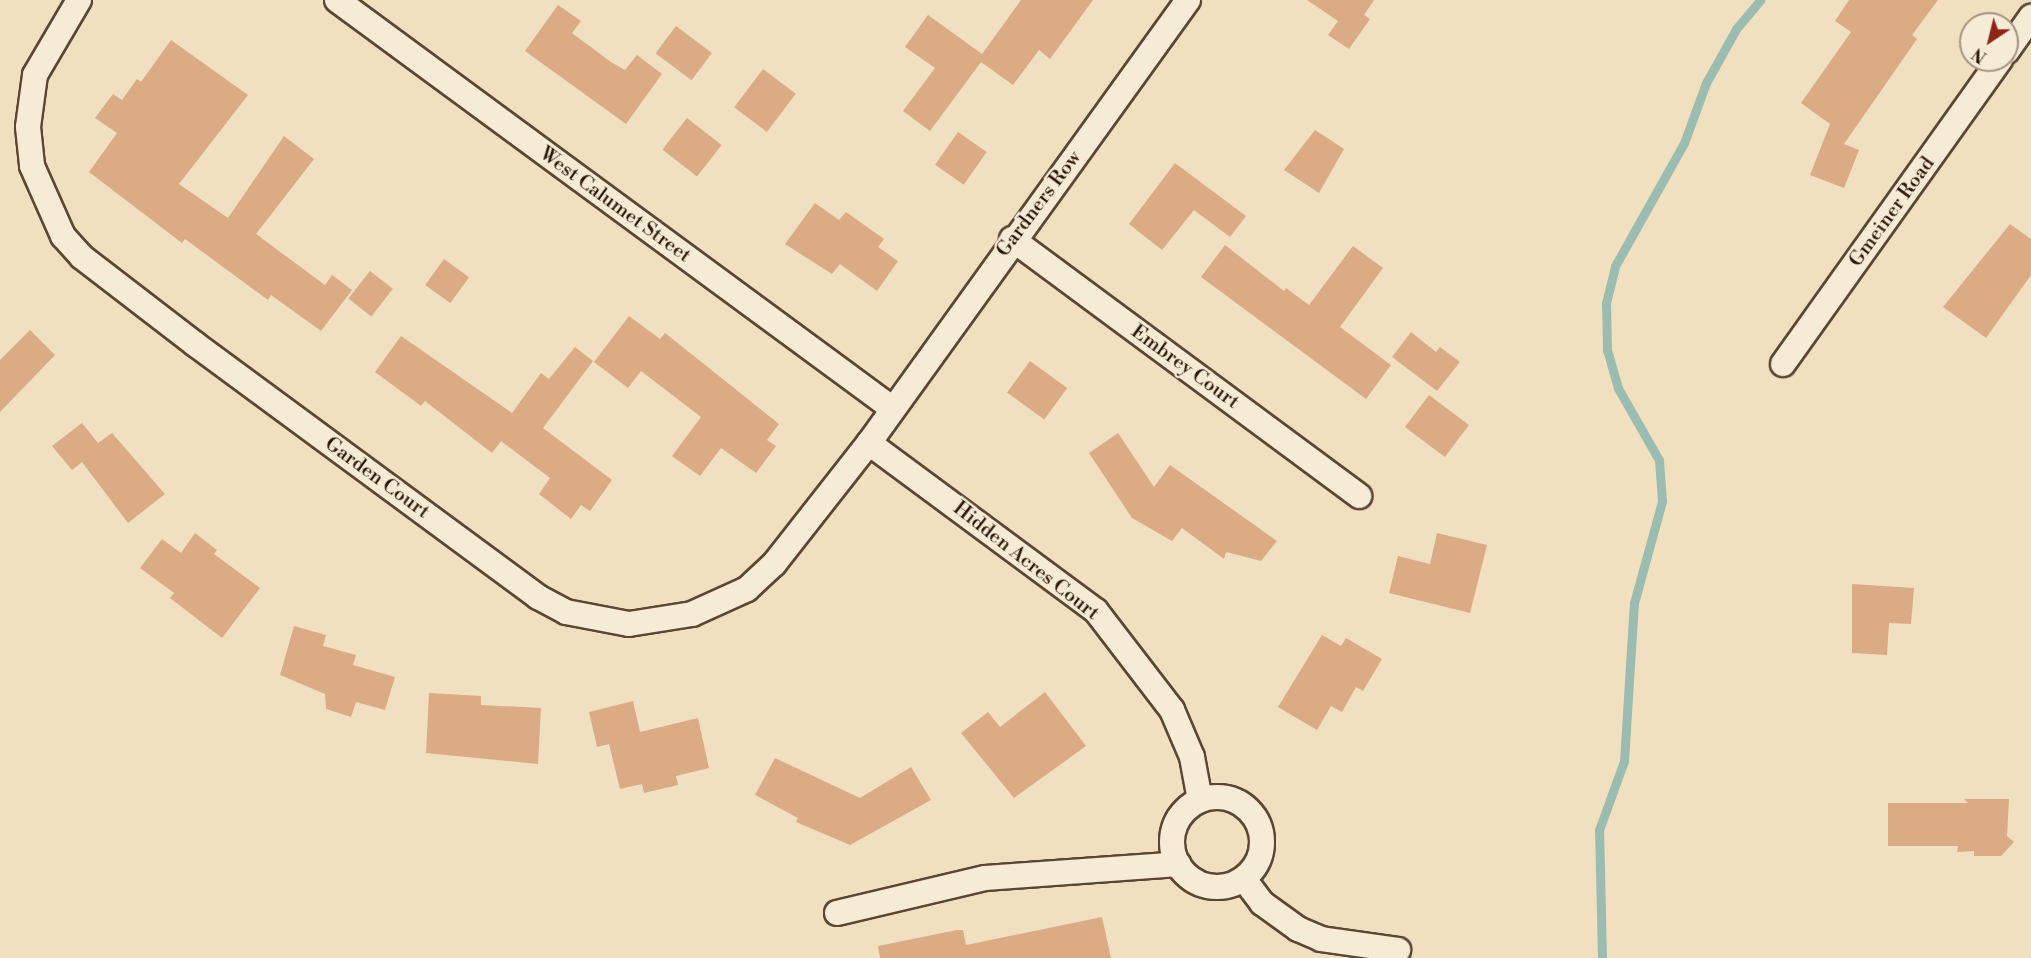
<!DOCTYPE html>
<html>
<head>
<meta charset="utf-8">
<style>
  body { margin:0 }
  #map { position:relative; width:2031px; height:958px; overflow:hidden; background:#f1e0bf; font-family:"Libre Bodoni",serif }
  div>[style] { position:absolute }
  .stream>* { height:9px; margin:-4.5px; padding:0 4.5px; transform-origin:4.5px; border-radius:4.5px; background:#9bbdb1 }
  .building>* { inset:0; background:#daab85; transform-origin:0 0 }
  .roads { filter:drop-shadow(2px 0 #5b4633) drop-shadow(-2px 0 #5b4633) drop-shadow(0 2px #5b4633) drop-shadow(0 -2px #5b4633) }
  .minor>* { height:24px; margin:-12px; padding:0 12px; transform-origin:12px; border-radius:12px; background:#f6ebd5 }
  .minor>.ring { margin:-12px; padding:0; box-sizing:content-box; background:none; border:24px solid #f6ebd5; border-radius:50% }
  span { translate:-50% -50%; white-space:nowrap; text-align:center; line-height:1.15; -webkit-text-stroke:4.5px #f6ebd5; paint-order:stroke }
  .street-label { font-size:20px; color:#291304 }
  .north { position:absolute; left:1959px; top:12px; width:60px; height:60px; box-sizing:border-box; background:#f6ebd5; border:2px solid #a49581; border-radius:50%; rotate:215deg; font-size:16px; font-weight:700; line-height:24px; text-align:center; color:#291304 }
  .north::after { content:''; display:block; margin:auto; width:21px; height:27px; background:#8f2418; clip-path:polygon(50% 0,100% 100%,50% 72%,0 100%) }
</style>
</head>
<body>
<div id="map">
  <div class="stream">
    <div style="left:1602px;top:958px;width:128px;rotate:-91.3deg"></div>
    <div style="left:1599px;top:830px;width:73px;rotate:-70.1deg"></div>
    <div style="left:1624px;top:761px;width:158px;rotate:-86.4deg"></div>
    <div style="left:1634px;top:603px;width:106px;rotate:-74.6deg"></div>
    <div style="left:1662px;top:501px;width:41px;rotate:-94.2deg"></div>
    <div style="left:1659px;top:460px;width:83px;rotate:-119.7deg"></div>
    <div style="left:1618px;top:388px;width:40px;rotate:-106deg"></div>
    <div style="left:1607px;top:350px;width:47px;rotate:-91.2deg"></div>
    <div style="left:1606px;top:303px;width:38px;rotate:-76deg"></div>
    <div style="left:1615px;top:266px;width:141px;rotate:-60.7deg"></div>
    <div style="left:1684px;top:143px;width:64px;rotate:-69.9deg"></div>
    <div style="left:1706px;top:83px;width:62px;rotate:-60.9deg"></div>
    <div style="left:1736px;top:29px;width:38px;rotate:-50deg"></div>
  </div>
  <div class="building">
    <div style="clip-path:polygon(1021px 0,1093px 0,1050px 59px,1039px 50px,1013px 85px,981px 62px,930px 131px,903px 111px,935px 68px,905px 47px,928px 15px,982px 54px)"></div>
    <div style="clip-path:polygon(1307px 0,1374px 0,1364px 15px,1370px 19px,1349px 49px,1328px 35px,1338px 21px)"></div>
    <div style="clip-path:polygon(1849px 0,1938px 0,1912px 35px,1917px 39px,1844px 144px,1859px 150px,1844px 188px,1810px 175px,1830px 124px,1801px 103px,1851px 32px,1835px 21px)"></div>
    <div style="clip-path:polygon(558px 5px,581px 21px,572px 33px,611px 62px,625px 70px,637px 55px,662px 74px,626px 124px,525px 51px)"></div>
    <div style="left:676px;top:26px;width:45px;height:34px;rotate:37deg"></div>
    <div style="clip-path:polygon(171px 40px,248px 95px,179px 184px,228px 218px,284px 136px,314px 159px,256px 234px,325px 285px,332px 275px,352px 290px,321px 331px,271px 295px,268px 300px,185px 239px,182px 243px,89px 172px,117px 133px,95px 118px,113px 94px,122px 100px,137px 79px,141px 82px)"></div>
    <div style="left:763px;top:69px;width:41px;height:48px;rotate:37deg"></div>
    <div style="left:687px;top:118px;width:44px;height:40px;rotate:38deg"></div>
    <div style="clip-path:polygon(1315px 130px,1344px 149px,1319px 193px,1284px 170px)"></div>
    <div style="left:958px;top:132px;width:35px;height:40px;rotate:35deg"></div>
    <div style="clip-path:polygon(1175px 163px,1246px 216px,1230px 237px,1194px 210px,1162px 250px,1129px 224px)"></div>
    <div style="clip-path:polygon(815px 203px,839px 220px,846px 212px,884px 239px,878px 247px,898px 261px,877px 291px,840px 264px,832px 274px,785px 244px)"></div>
    <div style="clip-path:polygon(2010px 224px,2031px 239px,2031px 275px,1986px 338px,1943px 307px)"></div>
    <div style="clip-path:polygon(1225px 245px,1284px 291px,1286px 288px,1309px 305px,1353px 246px,1383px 268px,1340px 327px,1391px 365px,1366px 399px,1201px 277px)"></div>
    <div style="left:444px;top:259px;width:31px;height:32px;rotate:36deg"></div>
    <div style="left:370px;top:271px;width:29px;height:35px;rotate:38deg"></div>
    <div style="clip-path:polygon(629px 316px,660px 339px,665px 333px,779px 424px,767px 440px,776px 446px,756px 473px,721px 448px,700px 476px,672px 456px,701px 417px,641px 371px,628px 388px,594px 362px)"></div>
    <div style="clip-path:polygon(30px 330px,55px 355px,0 412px,0 360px)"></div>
    <div style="clip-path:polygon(1411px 332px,1436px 352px,1440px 347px,1460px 362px,1437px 391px,1392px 357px)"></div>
    <div style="clip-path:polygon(401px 336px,512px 413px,541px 373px,549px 379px,575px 347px,593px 361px,543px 428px,612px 480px,590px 511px,581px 505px,571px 519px,539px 494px,550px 478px,501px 441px,492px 453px,425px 401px,421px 406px,375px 372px)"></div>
    <div style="left:1030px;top:361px;width:46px;height:39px;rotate:36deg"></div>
    <div style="left:1429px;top:395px;width:50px;height:40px;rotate:37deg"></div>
    <div style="clip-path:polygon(82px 423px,98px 443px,112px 433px,165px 494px,128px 523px,82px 462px,72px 470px,52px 446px)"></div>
    <div style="clip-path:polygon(1118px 433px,1154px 487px,1170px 465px,1277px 541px,1261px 561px,1226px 552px,1224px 559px,1182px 528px,1172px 541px,1132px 518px,1089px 453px)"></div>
    <div style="clip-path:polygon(195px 533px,217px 550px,214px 554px,260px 588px,222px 638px,170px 598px,174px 593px,140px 568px,162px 539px,181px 553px)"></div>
    <div style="clip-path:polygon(1437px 533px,1487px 545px,1470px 613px,1389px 593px,1398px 556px,1430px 564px)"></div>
    <div style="clip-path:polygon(1852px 584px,1914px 588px,1911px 624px,1889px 623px,1887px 655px,1852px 653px)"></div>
    <div style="clip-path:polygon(294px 626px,326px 635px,323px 646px,356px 655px,353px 665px,395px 677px,385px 710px,356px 702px,351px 717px,326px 709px,325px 694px,280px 675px)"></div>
    <div style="clip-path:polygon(1322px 635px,1341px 646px,1346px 638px,1382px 659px,1363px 691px,1356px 687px,1342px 712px,1331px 706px,1317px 730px,1278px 707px)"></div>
    <div style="clip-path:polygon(1045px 692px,1086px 746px,1014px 798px,961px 733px,988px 712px,1000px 727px)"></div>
    <div style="clip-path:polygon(429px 693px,481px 696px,481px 705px,541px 708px,538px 764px,426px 753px)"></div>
    <div style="clip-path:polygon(633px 701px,640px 732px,698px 718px,709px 768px,676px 776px,678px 785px,644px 793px,642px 784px,620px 789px,609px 744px,597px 747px,589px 712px)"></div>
    <div style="clip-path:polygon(775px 758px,860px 798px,911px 767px,931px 800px,850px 845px,796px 822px,798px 818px,755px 795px)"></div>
    <div style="clip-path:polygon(1964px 799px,2009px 799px,2007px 836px,2014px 842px,2001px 856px,1974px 856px,1974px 851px,1957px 852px,1958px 846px,1888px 846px,1888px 803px,1968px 803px)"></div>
    <div style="clip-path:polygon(1102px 917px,1111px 958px,880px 958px,878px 946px,957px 930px,963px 930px,966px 945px)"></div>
  </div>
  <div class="roads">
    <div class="minor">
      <div style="left:79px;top:0;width:87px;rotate:120.4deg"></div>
      <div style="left:35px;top:75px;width:52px;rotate:97.7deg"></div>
      <div style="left:28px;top:127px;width:39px;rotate:84deg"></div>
      <div style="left:32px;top:166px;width:77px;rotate:66.1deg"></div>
      <div style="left:63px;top:236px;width:28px;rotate:48deg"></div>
      <div style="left:82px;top:257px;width:143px;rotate:37.6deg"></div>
      <div style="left:195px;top:344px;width:426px;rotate:36.4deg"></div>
      <div style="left:538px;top:597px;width:32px;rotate:28deg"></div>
      <div style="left:566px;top:612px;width:64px;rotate:10.8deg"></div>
      <div style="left:629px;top:624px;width:64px;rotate:-9deg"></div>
      <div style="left:692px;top:614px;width:60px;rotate:-24.4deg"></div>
      <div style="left:747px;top:589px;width:37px;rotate:-43deg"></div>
      <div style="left:774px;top:564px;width:154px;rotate:-51.9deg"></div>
      <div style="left:869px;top:443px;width:546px;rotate:-54.24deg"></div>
      <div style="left:337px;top:0;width:690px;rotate:36.34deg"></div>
      <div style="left:2007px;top:51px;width:42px;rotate:-54.8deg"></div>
      <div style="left:1012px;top:239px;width:432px;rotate:36.5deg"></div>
      <div style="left:1783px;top:364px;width:374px;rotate:-54.5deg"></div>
      <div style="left:869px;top:443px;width:282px;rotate:36.5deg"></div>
      <div style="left:1096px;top:611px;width:125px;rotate:52.5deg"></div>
      <div style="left:1172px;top:710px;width:51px;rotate:66.9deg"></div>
      <div style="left:1192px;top:757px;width:44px;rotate:79.5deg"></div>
      <div class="ring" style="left:1172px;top:797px;width:66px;height:66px"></div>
      <div style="left:1244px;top:879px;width:30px;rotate:53deg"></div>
      <div style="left:1262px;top:903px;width:44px;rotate:35.8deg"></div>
      <div style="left:1298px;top:929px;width:25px;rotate:23deg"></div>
      <div style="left:1321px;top:939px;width:78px;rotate:8.1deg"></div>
      <div style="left:837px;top:913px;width:152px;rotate:-13.3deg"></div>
      <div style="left:985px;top:878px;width:194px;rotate:-4.1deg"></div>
    </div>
  </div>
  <div class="street-label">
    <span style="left:1039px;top:204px;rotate:-53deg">Gardners Row</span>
    <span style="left:615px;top:205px;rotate:36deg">West Calumet Street</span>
    <span style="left:1892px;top:212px;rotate:-54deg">Gmeiner Road</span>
    <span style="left:1185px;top:367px;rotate:36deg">Embrey Court</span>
    <span style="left:377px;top:478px;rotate:36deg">Garden Court</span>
    <span style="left:1026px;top:561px;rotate:38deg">Hidden Acres Court</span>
  </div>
  <div class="north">N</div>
</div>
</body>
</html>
